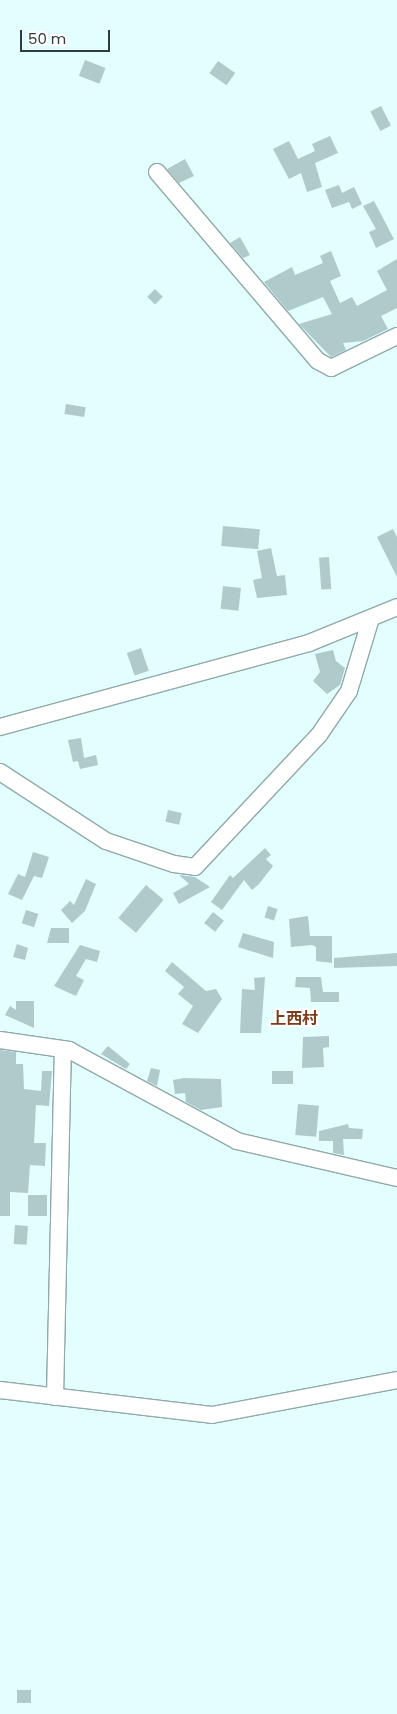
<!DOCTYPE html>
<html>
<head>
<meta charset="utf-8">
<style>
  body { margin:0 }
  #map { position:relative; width:397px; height:1714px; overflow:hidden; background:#e2fefe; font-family:Poppins,"Noto Sans SC",sans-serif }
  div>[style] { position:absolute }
  .building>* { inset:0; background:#afcaca; transform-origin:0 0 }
  .roads { filter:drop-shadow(1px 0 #90aaaa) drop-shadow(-1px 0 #90aaaa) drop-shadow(0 1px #90aaaa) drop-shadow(0 -1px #90aaaa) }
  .minor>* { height:16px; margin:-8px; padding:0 8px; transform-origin:8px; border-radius:8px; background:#fff }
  span { translate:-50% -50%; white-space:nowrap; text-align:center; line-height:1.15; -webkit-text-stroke:4.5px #fff; paint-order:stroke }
  .quarter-label { font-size:16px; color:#7d3d1b; font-weight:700 }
  .scale { position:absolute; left:20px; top:30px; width:90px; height:22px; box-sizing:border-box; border:2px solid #303b3b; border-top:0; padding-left:6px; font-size:15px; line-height:18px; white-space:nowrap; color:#303b3b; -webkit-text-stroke:4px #fff; paint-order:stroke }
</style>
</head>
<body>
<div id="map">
  <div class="building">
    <div style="left:85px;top:60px;width:22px;height:17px;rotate:21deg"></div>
    <div style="left:218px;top:61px;width:21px;height:15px;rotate:35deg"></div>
    <div style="left:381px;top:106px;width:22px;height:12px;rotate:63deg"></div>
    <div style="clip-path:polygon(330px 136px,338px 153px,315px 163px,322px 187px,307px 192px,301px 173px,289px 179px,273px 149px,289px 141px,298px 159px,315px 151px,312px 144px)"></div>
    <div style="clip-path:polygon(185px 159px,194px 176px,179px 183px,167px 169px)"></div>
    <div style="clip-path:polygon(339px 185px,342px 193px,354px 187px,362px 204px,352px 209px,349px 202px,332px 208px,325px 190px)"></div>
    <div style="clip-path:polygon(374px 201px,394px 239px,376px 248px,369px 232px,376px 229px,363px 206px)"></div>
    <div style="clip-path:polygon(240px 237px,250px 255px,243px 258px,230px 243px)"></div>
    <div style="clip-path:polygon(331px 251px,341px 276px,330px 281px,340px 303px,352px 297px,357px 306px,387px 290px,377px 271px,397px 259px,397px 308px,381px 316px,388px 329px,363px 341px,343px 343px,346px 350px,331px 357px,299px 324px,332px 314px,323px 297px,288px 311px,264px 282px,292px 267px,295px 275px,323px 263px,320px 256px)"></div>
    <div style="left:155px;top:289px;width:11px;height:11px;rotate:45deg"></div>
    <div style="left:66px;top:404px;width:20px;height:10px;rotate:9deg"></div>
    <div style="left:223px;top:526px;width:37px;height:20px;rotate:5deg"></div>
    <div style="clip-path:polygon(393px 529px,397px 537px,397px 577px,377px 537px)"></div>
    <div style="clip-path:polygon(271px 548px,277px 576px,285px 575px,287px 595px,257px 598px,253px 580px,262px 578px,257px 551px)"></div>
    <div style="left:329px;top:557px;width:32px;height:10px;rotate:86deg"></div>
    <div style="left:223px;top:586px;width:18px;height:23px;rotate:6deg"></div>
    <div style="left:141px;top:648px;width:24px;height:15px;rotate:71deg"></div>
    <div style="clip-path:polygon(333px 650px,336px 661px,345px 668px,340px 685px,327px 694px,313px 681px,320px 672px,315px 654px)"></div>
    <div style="clip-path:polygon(81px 738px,84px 758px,96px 755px,98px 765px,80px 769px,78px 761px,73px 762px,68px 740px)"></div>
    <div style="left:168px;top:810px;width:14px;height:12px;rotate:12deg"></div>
    <div style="clip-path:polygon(265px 848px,271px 855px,266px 859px,273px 866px,259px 884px,252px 890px,244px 880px,222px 910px,211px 902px,230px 875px,233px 878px)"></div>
    <div style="clip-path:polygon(33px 852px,49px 857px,42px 878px,34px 876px,22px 900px,8px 894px,18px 874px,25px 877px)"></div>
    <div style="clip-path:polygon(179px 875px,195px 877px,210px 887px,179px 904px,173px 893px,189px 884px)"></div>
    <div style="clip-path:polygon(86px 879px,96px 884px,85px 911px,72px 923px,61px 910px,70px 901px,74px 905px)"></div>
    <div style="left:146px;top:885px;width:23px;height:43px;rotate:40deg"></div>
    <div style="left:268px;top:906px;width:10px;height:12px;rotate:17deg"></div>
    <div style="left:26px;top:910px;width:13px;height:14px;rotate:18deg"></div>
    <div style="left:213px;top:912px;width:14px;height:14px;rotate:39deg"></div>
    <div style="clip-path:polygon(308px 916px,310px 936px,332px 936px,332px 963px,316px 961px,316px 947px,312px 945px,291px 947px,289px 919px)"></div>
    <div style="clip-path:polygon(51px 928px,69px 928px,69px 943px,47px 943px)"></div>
    <div style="clip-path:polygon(243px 933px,274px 942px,273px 958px,238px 947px)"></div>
    <div style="clip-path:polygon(17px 944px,28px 948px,25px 960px,13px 957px)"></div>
    <div style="clip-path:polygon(80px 945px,100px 951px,97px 962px,86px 959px,76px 976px,84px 980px,76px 996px,54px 986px)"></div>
    <div style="clip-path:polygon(397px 953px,397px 966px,334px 968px,334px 958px)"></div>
    <div style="clip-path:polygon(172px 962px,206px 991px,216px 989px,222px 999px,198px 1033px,182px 1024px,193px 1006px,178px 994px,184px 987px,165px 971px)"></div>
    <div style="clip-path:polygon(265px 977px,261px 1033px,240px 1033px,242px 989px,255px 990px,254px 978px)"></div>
    <div style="clip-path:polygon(296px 977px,321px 977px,323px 992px,339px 992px,339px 1002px,311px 1002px,310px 988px,295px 987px)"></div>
    <div style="clip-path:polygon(16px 1001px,34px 1001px,34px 1028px,5px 1015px,10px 1006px,16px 1010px)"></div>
    <div style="clip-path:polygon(329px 1036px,329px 1047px,323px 1048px,324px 1067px,302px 1068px,303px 1037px)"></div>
    <div style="clip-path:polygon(108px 1046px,130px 1064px,126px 1069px,101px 1054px)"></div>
    <div style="clip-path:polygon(0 1050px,16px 1052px,16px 1064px,23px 1064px,24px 1089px,41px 1091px,42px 1071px,52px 1071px,49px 1106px,36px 1105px,34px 1143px,46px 1143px,45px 1166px,30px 1165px,28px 1193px,10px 1192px,10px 1216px,0 1216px)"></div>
    <div style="clip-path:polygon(151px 1068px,160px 1070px,157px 1086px,147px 1081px)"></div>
    <div style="left:272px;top:1071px;width:21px;height:13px"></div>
    <div style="clip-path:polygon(184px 1078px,221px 1079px,222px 1107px,201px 1110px,186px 1102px,185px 1093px,175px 1094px,173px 1080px)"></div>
    <div style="left:298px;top:1104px;width:21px;height:31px;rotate:5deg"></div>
    <div style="clip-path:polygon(348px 1124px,349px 1128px,363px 1129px,362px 1139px,343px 1139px,344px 1155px,333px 1153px,333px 1141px,319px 1141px,319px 1131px)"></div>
    <div style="left:28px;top:1195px;width:19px;height:21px"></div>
    <div style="left:15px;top:1225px;width:13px;height:19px;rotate:4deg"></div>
    <div style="left:17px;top:1690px;width:14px;height:13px"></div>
  </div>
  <div class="roads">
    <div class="minor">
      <div style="left:157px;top:172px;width:248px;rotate:49.6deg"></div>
      <div style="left:318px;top:361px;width:15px;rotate:28deg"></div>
      <div style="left:331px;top:368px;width:73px;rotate:-25.9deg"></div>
      <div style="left:0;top:727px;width:320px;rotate:-15.2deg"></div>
      <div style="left:309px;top:643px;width:95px;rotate:-22.2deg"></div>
      <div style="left:0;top:772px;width:126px;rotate:33.1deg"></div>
      <div style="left:106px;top:841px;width:72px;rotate:18.7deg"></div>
      <div style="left:174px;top:864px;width:21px;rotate:8deg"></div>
      <div style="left:195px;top:867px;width:181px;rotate:-46.8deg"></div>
      <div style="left:319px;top:735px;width:53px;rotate:-55.7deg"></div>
      <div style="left:349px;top:691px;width:76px;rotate:-73.2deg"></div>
      <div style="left:0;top:1040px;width:70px;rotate:8.2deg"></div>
      <div style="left:69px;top:1050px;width:191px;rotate:28.4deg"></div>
      <div style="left:237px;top:1141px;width:164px;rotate:13deg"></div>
      <div style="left:0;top:1390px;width:213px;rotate:6.7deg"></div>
      <div style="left:212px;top:1415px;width:188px;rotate:-10.7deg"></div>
      <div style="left:55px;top:1397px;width:348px;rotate:-88.7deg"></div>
    </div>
  </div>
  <div class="quarter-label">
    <span style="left:294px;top:1019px">上西村</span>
  </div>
  <div class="scale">50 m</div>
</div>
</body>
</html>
